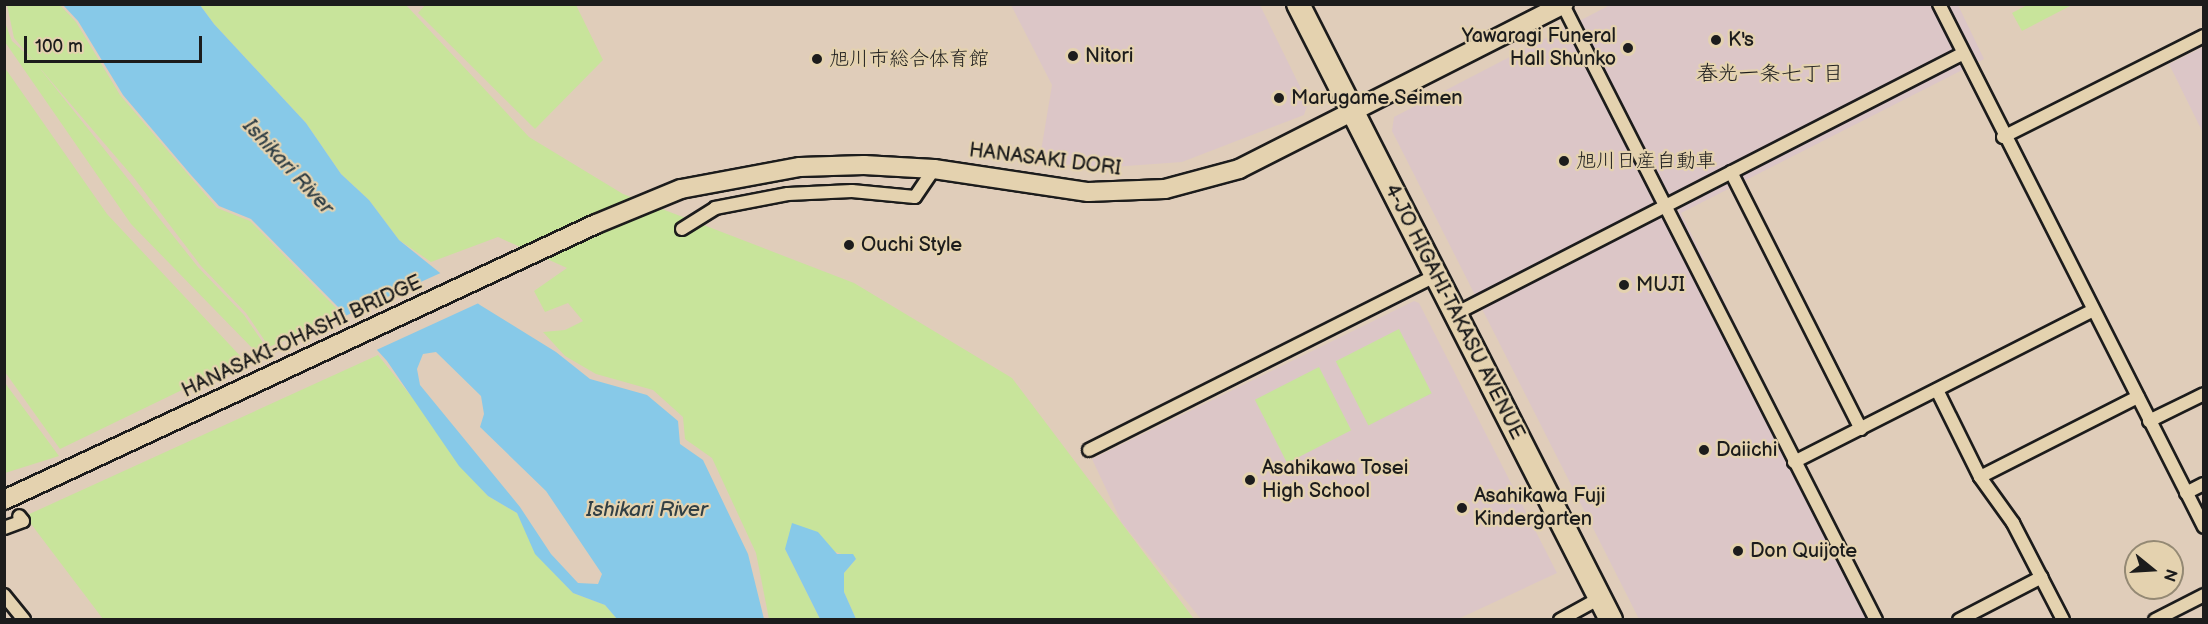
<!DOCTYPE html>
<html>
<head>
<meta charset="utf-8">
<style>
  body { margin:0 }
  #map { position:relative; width:2208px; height:624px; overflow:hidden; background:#e0cdba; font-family:"Balsamiq Sans","Klee One",sans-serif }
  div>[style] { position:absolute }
  .built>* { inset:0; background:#dcc6c7 }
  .green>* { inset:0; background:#c8e49b; transform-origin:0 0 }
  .water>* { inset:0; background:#87c9e8 }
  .pier>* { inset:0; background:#e0cdba }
  .roads { filter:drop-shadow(2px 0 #1c1c1c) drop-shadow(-2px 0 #1c1c1c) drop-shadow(0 2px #1c1c1c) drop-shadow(0 -2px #1c1c1c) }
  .street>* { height:12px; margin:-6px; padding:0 6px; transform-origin:6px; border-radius:6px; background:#e4d2af }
  .secondary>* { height:18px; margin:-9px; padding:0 9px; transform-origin:9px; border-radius:9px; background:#e4d2af }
  .highway>* { height:22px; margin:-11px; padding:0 11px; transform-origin:11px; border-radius:11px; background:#e4d2af }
  .dots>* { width:16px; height:16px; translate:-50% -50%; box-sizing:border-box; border:3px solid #e4d2af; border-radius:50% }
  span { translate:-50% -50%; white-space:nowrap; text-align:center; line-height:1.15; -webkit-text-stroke:4.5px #e4d2af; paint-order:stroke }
  .poi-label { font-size:20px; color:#1c1c1c }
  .right { translate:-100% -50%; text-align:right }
  .left { translate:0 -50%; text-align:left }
  .street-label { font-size:20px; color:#1c1c1c }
  .neighbourhood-label { font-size:21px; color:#1c1c1c }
  .water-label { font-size:21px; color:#313f45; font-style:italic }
  .frame { position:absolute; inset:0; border:6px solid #1c1c1c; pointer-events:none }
  .north { position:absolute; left:2124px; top:540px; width:60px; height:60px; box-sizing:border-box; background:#e4d2af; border:2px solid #948974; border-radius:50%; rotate:108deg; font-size:16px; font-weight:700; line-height:24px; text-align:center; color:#1c1c1c }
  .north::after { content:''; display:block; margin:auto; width:21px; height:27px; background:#1c1c1c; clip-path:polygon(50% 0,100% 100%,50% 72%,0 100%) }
  .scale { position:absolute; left:24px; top:36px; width:178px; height:27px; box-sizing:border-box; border:3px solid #1c1c1c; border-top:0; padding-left:8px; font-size:18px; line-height:21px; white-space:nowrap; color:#1c1c1c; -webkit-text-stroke:4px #e4d2af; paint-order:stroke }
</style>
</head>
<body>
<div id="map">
  <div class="built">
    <div style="clip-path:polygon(1011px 5px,1260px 5px,1308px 103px,1304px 115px,1182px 162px,1112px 167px,1039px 163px,1052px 85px)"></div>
    <div style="clip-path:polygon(1610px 5px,1958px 5px,1984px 59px,1681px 213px,1879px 619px,1639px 619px,1392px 131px,1394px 117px)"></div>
    <div style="clip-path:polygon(2203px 47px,2203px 133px,2169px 64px)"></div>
    <div style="clip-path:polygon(1414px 301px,1419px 303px,1557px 573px,1458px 619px,1201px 619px,1122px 523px,1092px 459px)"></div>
  </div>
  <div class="green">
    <div style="clip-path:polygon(426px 4px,576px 5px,603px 60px,535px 129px,418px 13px)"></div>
    <div style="clip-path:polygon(2029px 4px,2072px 4px,2072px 5px,2022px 31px,2012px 13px)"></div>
    <div style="clip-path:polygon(7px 5px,60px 5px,76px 22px,120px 95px,217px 208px,250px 221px,343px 315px,269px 347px,246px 313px,201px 266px,134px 178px,14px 38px)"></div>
    <div style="clip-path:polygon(200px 5px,406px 5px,529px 137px,623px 194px,854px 283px,1012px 378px,1194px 619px,856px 619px,844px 592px,844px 573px,856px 559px,830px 550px,818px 532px,785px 549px,820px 619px,769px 619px,756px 553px,712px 458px,685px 439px,683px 417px,653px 390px,596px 374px,565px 356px,543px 332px,565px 330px,583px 321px,568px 303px,545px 312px,534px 291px,567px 268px,498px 237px,431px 262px,399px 240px,369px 200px,341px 174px,306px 123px,214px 24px)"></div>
    <div style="clip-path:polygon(4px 20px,12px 41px,34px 61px,198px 267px,244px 315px,266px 347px,257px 353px,131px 224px,5px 42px)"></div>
    <div style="clip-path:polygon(5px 68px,107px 214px,244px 360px,60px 449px,5px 372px)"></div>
    <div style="left:1399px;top:329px;width:72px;height:71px;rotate:63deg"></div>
    <div style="clip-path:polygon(378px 355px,436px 427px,460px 466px,488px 496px,517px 513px,536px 554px,573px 593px,605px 605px,617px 619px,103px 619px,25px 516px)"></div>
    <div style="left:1319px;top:367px;width:71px;height:72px;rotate:63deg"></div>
    <div style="clip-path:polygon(4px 383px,5px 383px,59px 456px,5px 473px)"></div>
  </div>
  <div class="water">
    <div style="clip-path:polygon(evenodd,63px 5px,200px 5px,214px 24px,306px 123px,341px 174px,369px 200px,399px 240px,480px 305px,556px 352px,590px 379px,647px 395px,678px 421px,680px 444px,703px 460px,748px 554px,764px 619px,617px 619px,605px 605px,573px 593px,535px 554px,517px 513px,488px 496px,459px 466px,387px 361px,339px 308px,251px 219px,219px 206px,191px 175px,123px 95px,78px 21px,63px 5px,436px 352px,481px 396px,484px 414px,480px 427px,546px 491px,602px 574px,598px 584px,578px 583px,551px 554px,520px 507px,420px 385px,417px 369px,423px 354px,436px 352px)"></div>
    <div style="clip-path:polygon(792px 523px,818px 532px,837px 554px,853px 554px,856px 559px,844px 573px,844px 592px,856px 619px,820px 619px,785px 549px)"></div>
  </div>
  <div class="pier">
    <div style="clip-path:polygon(445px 271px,481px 302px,372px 352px,343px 317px)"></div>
  </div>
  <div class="roads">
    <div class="street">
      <div style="left:1939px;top:4px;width:586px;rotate:63.13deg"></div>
      <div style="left:1563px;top:5px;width:690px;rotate:63.03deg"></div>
      <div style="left:2003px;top:137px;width:225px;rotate:-26.7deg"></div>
      <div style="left:1731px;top:172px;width:288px;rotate:63.2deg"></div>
      <div style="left:682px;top:229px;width:39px;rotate:-32deg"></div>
      <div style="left:715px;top:208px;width:74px;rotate:-10.9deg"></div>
      <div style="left:788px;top:194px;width:64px;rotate:-2.7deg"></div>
      <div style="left:852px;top:191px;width:63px;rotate:5.4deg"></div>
      <div style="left:915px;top:197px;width:34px;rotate:-56deg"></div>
      <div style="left:1455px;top:314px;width:570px;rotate:-27.15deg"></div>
      <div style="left:1937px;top:390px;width:97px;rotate:63.7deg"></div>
      <div style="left:1980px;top:477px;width:57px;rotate:54.3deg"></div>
      <div style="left:2013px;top:523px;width:109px;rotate:62.7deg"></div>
      <div style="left:2149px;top:421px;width:61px;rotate:-26.1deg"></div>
      <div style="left:1089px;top:450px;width:387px;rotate:-26.7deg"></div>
      <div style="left:1794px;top:462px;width:335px;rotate:-26.9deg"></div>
      <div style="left:1980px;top:477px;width:177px;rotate:-26.9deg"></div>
      <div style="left:2186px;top:493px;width:20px;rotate:-27deg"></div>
      <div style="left:4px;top:528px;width:20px;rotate:-20deg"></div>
      <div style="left:23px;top:521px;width:6px;rotate:-129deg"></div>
      <div style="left:4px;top:595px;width:32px;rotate:51deg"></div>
      <div style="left:1560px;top:620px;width:46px;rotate:-28.8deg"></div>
      <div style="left:1959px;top:620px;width:93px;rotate:-27.4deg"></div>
      <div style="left:2155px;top:620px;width:55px;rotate:-27deg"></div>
    </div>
    <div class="secondary">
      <div style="left:4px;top:500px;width:653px;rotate:-25deg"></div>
      <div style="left:596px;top:224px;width:92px;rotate:-22.4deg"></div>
      <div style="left:681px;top:189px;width:121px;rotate:-10.5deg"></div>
      <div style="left:800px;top:167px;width:64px;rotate:-1.8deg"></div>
      <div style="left:864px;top:165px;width:70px;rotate:3.3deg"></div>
      <div style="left:934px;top:169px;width:156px;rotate:8.5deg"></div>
      <div style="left:1088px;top:192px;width:77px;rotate:-2.2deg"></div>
      <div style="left:1165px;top:189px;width:77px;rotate:-15.1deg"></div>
      <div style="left:1239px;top:169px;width:364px;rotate:-26.9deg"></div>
    </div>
    <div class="highway">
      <div style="left:1298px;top:4px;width:691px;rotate:63.06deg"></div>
    </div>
  </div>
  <div class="dots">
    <div style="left:1716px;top:40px;background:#1c1c1c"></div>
    <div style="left:1628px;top:48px;background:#1c1c1c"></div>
    <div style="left:1073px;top:56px;background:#1c1c1c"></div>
    <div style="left:817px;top:59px;background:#1c1c1c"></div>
    <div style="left:1279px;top:98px;background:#1c1c1c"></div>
    <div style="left:1564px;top:161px;background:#1c1c1c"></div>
    <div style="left:849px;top:245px;background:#1c1c1c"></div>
    <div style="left:1624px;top:285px;background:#1c1c1c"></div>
    <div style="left:1704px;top:450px;background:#1c1c1c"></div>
    <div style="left:1250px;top:480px;background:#1c1c1c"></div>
    <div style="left:1462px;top:508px;background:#1c1c1c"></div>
    <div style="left:1738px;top:551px;background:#1c1c1c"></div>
  </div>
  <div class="poi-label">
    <span class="right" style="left:1616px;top:48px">Yawaragi Funeral<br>Hall Shunko</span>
    <span class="left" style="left:1728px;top:40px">K's</span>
    <span class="left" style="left:1085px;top:56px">Nitori</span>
    <span class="left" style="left:829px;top:59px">旭川市総合体育館</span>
    <span class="left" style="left:1291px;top:98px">Marugame Seimen</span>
    <span class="left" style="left:1576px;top:161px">旭川日産自動車</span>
    <span class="left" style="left:861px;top:245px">Ouchi Style</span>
    <span class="left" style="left:1636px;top:285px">MUJI</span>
    <span class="left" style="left:1716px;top:450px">Daiichi</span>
    <span class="left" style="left:1262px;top:480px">Asahikawa Tosei<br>High School</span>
    <span class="left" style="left:1474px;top:508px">Asahikawa Fuji<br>Kindergarten</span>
    <span class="left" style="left:1750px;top:551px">Don Quijote</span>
  </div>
  <div class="street-label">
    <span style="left:1045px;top:160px;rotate:7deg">HANASAKI DORI</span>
    <span style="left:1454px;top:312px;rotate:63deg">4-JO HIGAHI-TAKASU AVENUE</span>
    <span style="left:302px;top:337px;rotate:-25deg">HANASAKI-OHASHI BRIDGE</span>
  </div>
  <div class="neighbourhood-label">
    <span style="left:1770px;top:74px">春光一条七丁目</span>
  </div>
  <div class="water-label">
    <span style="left:288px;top:167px;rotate:47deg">Ishikari River</span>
    <span style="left:647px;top:510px">Ishikari River</span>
  </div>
  <div class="frame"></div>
  <div class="north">N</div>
  <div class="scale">100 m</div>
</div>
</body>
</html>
